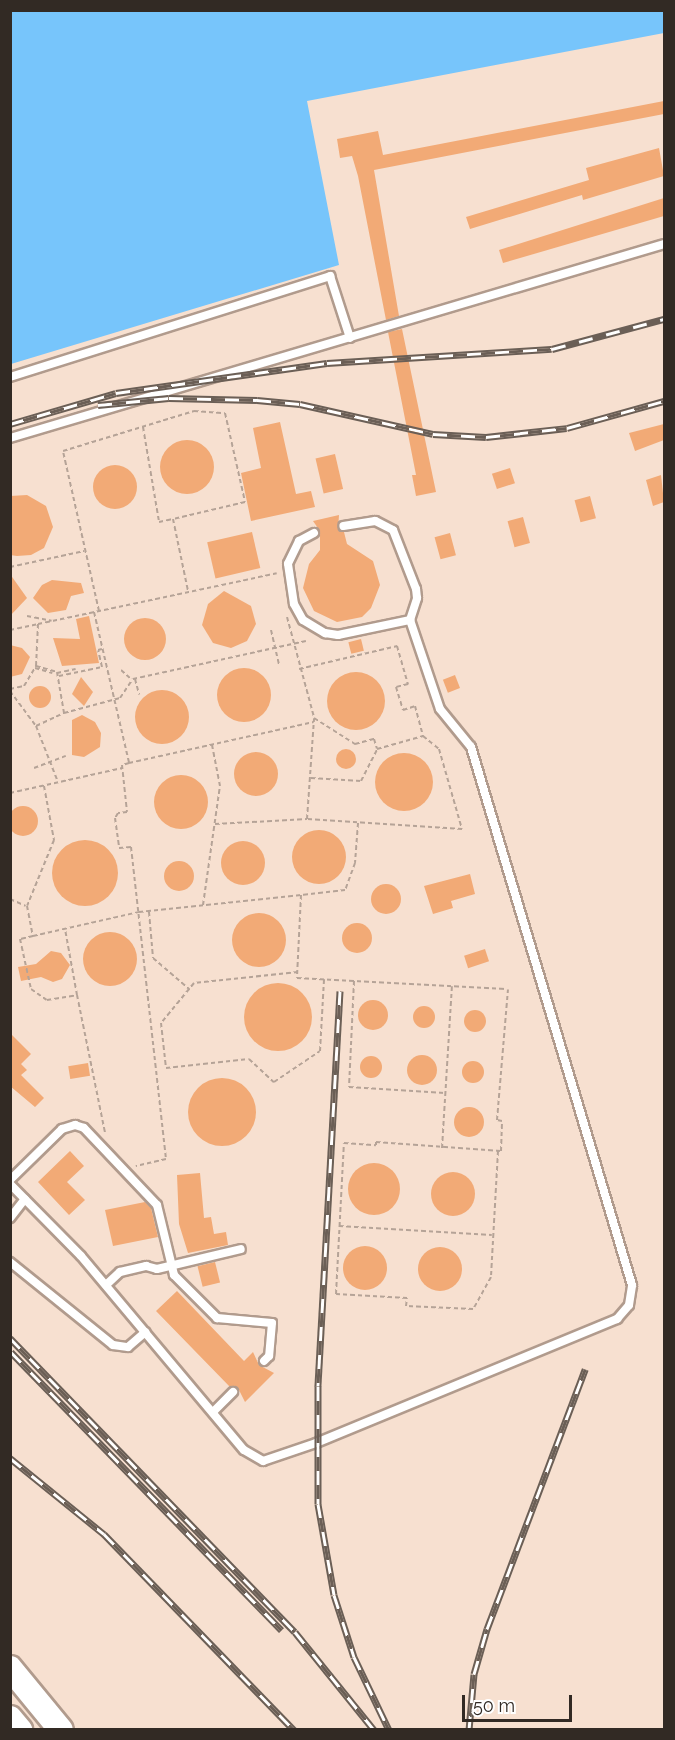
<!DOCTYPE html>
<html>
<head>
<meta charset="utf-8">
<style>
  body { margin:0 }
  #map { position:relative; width:675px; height:1740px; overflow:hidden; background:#f7e0d0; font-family:Raleway,sans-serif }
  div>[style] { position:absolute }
  .water>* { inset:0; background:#77c5fb }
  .building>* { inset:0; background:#f2aa76; transform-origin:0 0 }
  .round { border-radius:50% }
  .path>* { height:2px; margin-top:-1px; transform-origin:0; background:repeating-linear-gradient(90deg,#b5a397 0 4.5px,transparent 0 7.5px) }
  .roads { filter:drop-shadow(2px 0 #b19b8d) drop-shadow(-2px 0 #b19b8d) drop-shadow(0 2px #b19b8d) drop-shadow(0 -2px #b19b8d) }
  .lane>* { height:8px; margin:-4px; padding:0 4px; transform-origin:4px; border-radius:4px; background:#fff }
  .secondary>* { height:24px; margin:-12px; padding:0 12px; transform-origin:12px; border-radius:12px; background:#fff }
  .rail>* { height:7px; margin-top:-3.5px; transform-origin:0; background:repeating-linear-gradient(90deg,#fff 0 14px,#6b5f56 0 28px); box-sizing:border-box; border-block:2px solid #6b5f56 }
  span { translate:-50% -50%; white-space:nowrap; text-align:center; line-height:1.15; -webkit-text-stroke:6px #fff; paint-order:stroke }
  .frame { position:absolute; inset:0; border:12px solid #322a24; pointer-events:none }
  .scale { position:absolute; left:462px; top:1695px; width:110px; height:27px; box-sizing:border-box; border:3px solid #322a24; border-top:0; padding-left:8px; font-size:18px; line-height:21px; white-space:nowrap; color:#322a24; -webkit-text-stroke:4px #fff; paint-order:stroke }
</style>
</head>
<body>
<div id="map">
  <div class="water">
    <div style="clip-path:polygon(11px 10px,664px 10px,664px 33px,307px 101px,339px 265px,11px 364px)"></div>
  </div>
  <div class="building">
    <div style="clip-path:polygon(664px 101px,664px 114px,374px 170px,399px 316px,386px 320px,358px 176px,352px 156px,340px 158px,337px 139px,378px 131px,383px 155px)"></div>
    <div style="clip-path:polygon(659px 148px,664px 176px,583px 200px,582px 195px,470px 229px,466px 217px,589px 180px,586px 168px)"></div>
    <div style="clip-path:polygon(664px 198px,664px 216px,503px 263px,499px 250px)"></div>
    <div style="clip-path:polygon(402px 329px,436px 492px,416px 496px,412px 475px,416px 475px,388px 332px)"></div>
    <div style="clip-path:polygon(280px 422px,296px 494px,311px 491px,315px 507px,251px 521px,241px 473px,261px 468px,253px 428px)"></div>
    <div style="clip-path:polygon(664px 424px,664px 440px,635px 451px,629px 433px)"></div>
    <div class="round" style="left:160px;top:440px;width:54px;height:54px"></div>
    <div style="left:335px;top:454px;width:36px;height:20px;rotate:77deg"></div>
    <div class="round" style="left:93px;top:465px;width:44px;height:44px"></div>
    <div style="left:510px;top:468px;width:16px;height:19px;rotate:72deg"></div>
    <div style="clip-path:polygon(661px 475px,664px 502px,653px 506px,646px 480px)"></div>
    <div style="clip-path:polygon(27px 495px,46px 506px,53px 527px,44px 548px,31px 555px,17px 556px,10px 555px,10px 496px)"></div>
    <div style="left:590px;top:496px;width:23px;height:16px;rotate:75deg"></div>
    <div style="clip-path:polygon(339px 515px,338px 530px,344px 532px,347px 544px,373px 561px,380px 585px,371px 608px,362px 617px,337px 622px,314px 611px,303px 588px,309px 564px,320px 550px,320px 531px,313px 521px)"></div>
    <div style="left:523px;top:517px;width:27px;height:16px;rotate:75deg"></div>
    <div style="left:252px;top:532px;width:37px;height:46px;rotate:77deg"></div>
    <div style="left:450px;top:533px;width:23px;height:16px;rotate:75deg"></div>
    <div style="clip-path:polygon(10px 574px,27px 598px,10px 616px)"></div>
    <div style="clip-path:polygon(52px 580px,81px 583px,84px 593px,71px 596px,66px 610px,48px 613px,33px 598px,42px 585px)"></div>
    <div style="clip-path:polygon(224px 591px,251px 606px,256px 624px,247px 641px,231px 648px,213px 643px,202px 625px,208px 604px)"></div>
    <div style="clip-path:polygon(89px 616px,99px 663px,62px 666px,53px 638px,80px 639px,76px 619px)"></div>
    <div class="round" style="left:124px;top:618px;width:42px;height:42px"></div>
    <div style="left:361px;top:639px;width:12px;height:13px;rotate:76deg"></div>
    <div style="clip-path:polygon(10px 645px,22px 648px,30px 657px,22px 674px,10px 677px)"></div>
    <div class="round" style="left:217px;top:668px;width:54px;height:54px"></div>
    <div class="round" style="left:327px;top:672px;width:58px;height:58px"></div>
    <div style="left:455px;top:675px;width:14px;height:13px;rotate:69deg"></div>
    <div style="clip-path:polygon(81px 677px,93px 692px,84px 706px,72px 694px)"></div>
    <div class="round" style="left:29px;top:686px;width:22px;height:22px"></div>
    <div class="round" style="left:135px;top:690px;width:54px;height:54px"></div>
    <div style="clip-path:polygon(82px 715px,95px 722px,101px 733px,100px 747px,84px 757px,72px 755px,72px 720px)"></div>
    <div class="round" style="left:336px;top:749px;width:20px;height:20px"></div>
    <div class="round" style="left:234px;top:752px;width:44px;height:44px"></div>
    <div class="round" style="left:375px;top:753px;width:58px;height:58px"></div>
    <div class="round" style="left:154px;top:775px;width:54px;height:54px"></div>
    <div class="round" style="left:8px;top:806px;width:30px;height:30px"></div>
    <div class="round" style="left:292px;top:830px;width:54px;height:54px"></div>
    <div class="round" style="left:52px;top:840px;width:66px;height:66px"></div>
    <div class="round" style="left:221px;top:841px;width:44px;height:44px"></div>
    <div class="round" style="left:164px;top:861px;width:30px;height:30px"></div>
    <div style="clip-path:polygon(470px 874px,475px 894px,451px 901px,453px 908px,433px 914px,424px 886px)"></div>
    <div class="round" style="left:371px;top:884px;width:30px;height:30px"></div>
    <div class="round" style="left:232px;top:913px;width:54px;height:54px"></div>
    <div class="round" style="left:342px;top:923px;width:30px;height:30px"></div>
    <div class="round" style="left:83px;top:932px;width:54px;height:54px"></div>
    <div style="left:485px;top:949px;width:13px;height:22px;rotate:72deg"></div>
    <div style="clip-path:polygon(51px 951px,61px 953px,70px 965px,62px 979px,53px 982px,41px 977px,21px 981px,18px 967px,36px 964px)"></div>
    <div class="round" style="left:244px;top:983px;width:68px;height:68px"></div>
    <div class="round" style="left:358px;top:1000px;width:30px;height:30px"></div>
    <div class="round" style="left:413px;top:1006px;width:22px;height:22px"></div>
    <div class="round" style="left:464px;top:1010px;width:22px;height:22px"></div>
    <div style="clip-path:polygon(10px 1033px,31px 1054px,21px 1064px,27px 1070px,21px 1075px,44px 1098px,35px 1107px,10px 1086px)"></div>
    <div class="round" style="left:407px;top:1055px;width:30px;height:30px"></div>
    <div class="round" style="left:360px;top:1056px;width:22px;height:22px"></div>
    <div class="round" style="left:462px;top:1061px;width:22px;height:22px"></div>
    <div style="left:88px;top:1063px;width:13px;height:20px;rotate:81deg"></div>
    <div class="round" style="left:188px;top:1078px;width:68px;height:68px"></div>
    <div class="round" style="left:454px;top:1107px;width:30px;height:30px"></div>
    <div style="clip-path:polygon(70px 1151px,84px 1166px,67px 1182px,85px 1200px,69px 1215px,38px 1182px)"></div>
    <div class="round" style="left:348px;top:1163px;width:52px;height:52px"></div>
    <div class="round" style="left:431px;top:1172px;width:44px;height:44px"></div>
    <div style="clip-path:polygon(200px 1173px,204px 1218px,211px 1217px,214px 1234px,226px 1232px,228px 1245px,188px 1253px,179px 1224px,177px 1175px)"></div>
    <div style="clip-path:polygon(145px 1202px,151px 1208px,158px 1237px,113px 1246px,105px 1210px)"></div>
    <div class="round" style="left:343px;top:1246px;width:44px;height:44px"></div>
    <div class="round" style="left:418px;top:1247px;width:44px;height:44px"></div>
    <div style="left:215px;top:1262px;width:21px;height:18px;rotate:76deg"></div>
    <div style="clip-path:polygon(177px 1291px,244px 1361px,253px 1352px,259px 1365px,274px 1373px,245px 1402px,238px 1388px,230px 1387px,156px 1311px)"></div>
  </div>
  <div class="path">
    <div style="left:143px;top:427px;width:96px;rotate:80.4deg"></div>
    <div style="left:159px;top:522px;width:14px;rotate:-12deg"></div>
    <div style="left:10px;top:567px;width:76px;rotate:-12.2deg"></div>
    <div style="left:99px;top:611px;width:164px;rotate:-102.7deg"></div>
    <div style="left:63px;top:451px;width:137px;rotate:-17deg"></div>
    <div style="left:194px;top:411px;width:31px;rotate:4deg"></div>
    <div style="left:225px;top:413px;width:91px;rotate:77.3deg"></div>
    <div style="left:245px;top:502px;width:74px;rotate:166.7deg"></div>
    <div style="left:173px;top:519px;width:74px;rotate:78.2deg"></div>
    <div style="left:94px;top:612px;width:155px;rotate:76.9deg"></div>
    <div style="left:129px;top:763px;width:189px;rotate:-12.5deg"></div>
    <div style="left:27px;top:616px;width:25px;rotate:11deg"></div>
    <div style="left:287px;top:617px;width:104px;rotate:74.9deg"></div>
    <div style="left:38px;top:624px;width:244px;rotate:-12deg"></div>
    <div style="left:10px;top:630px;width:29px;rotate:-12deg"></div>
    <div style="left:38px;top:624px;width:42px;rotate:92.7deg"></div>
    <div style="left:271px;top:630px;width:36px;rotate:77deg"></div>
    <div style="left:35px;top:668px;width:18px;rotate:16deg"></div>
    <div style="left:299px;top:669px;width:101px;rotate:-13.2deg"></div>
    <div style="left:397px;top:646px;width:40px;rotate:74deg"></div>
    <div style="left:408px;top:684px;width:12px;rotate:166deg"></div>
    <div style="left:396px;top:687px;width:24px;rotate:73deg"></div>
    <div style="left:403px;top:710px;width:13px;rotate:-18deg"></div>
    <div style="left:415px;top:706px;width:31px;rotate:75deg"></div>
    <div style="left:423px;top:736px;width:21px;rotate:39deg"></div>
    <div style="left:439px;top:749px;width:83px;rotate:74deg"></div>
    <div style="left:462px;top:829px;width:155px;rotate:-176.3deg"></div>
    <div style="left:307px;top:819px;width:101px;rotate:-86deg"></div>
    <div style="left:314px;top:718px;width:49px;rotate:32.4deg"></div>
    <div style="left:355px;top:744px;width:20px;rotate:-15deg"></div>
    <div style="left:374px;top:739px;width:10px;rotate:73deg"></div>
    <div style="left:377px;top:749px;width:48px;rotate:-15.8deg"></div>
    <div style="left:121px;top:670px;width:15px;rotate:42deg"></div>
    <div style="left:57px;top:673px;width:19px;rotate:-12deg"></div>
    <div style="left:59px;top:676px;width:44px;rotate:-11.8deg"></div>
    <div style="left:102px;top:667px;width:17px;rotate:-103deg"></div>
    <div style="left:98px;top:650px;width:4px;rotate:-14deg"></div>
    <div style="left:135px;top:679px;width:16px;rotate:75deg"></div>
    <div style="left:10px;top:689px;width:14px;rotate:-12deg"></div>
    <div style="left:24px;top:686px;width:23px;rotate:-59deg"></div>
    <div style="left:36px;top:666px;width:22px;rotate:16deg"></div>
    <div style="left:57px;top:672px;width:42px;rotate:80.3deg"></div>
    <div style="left:64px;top:713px;width:58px;rotate:-15deg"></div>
    <div style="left:120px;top:698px;width:23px;rotate:-56deg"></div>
    <div style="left:133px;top:679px;width:177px;rotate:-12.4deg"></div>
    <div style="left:10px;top:691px;width:44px;rotate:53.4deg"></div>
    <div style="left:36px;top:726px;width:31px;rotate:-25deg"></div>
    <div style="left:36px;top:726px;width:60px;rotate:68.6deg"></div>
    <div style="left:129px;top:763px;width:7px;rotate:164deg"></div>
    <div style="left:122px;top:765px;width:47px;rotate:83.9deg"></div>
    <div style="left:127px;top:812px;width:9px;rotate:174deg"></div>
    <div style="left:118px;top:813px;width:6px;rotate:121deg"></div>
    <div style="left:115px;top:818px;width:30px;rotate:82deg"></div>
    <div style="left:119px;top:848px;width:12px;rotate:-5deg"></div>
    <div style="left:131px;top:847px;width:314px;rotate:83.6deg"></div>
    <div style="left:166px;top:1159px;width:31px;rotate:167deg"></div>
    <div style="left:34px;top:768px;width:34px;rotate:-21deg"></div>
    <div style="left:311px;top:778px;width:50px;rotate:3.4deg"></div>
    <div style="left:361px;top:781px;width:36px;rotate:-63deg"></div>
    <div style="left:44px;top:786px;width:55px;rotate:79.5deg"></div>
    <div style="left:54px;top:840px;width:71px;rotate:112.2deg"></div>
    <div style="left:27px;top:906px;width:31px;rotate:79deg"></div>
    <div style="left:33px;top:936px;width:109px;rotate:-12.8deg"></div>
    <div style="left:139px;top:912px;width:163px;rotate:-6deg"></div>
    <div style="left:10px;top:793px;width:115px;rotate:-12.6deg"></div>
    <div style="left:358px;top:823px;width:40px;rotate:94.3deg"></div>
    <div style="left:355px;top:863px;width:29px;rotate:110deg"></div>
    <div style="left:345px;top:890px;width:44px;rotate:173.5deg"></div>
    <div style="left:301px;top:895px;width:83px;rotate:92.8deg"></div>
    <div style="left:297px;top:978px;width:209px;rotate:3deg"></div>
    <div style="left:215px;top:824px;width:92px;rotate:-3.1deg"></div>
    <div style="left:10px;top:899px;width:17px;rotate:24deg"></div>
    <div style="left:203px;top:905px;width:120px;rotate:-81.9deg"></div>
    <div style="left:220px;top:786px;width:42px;rotate:-101deg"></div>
    <div style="left:149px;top:912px;width:46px;rotate:85deg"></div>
    <div style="left:153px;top:958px;width:48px;rotate:40.7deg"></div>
    <div style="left:33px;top:936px;width:13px;rotate:167deg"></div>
    <div style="left:20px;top:939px;width:51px;rotate:77.6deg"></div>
    <div style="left:31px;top:989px;width:19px;rotate:35deg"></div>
    <div style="left:47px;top:1000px;width:30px;rotate:-9deg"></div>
    <div style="left:77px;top:995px;width:67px;rotate:-100.3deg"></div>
    <div style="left:298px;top:972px;width:105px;rotate:174deg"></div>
    <div style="left:194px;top:983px;width:52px;rotate:129.5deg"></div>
    <div style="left:161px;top:1023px;width:45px;rotate:83.7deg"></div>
    <div style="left:166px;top:1068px;width:83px;rotate:-6.2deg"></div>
    <div style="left:249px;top:1059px;width:34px;rotate:43deg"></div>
    <div style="left:274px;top:1082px;width:55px;rotate:-34deg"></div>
    <div style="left:320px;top:1051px;width:72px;rotate:-86.8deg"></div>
    <div style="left:354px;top:981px;width:106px;rotate:92.7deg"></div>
    <div style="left:349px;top:1087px;width:96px;rotate:3.6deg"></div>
    <div style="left:77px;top:995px;width:141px;rotate:78.5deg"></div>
    <div style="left:442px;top:1148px;width:162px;rotate:-86.5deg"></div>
    <div style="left:498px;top:1151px;width:126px;rotate:93.2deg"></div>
    <div style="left:491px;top:1277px;width:37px;rotate:119deg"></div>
    <div style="left:473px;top:1309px;width:67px;rotate:-177.4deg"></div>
    <div style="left:406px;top:1306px;width:8px;rotate:-83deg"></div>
    <div style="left:407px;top:1298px;width:71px;rotate:-176.8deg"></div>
    <div style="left:336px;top:1294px;width:151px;rotate:-87deg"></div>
    <div style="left:344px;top:1143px;width:32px;rotate:4deg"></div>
    <div style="left:376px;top:1145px;width:3px;rotate:-90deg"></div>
    <div style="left:376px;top:1142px;width:125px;rotate:4.1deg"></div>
    <div style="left:501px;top:1151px;width:30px;rotate:-88deg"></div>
    <div style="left:502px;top:1121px;width:5px;rotate:-169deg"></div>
    <div style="left:497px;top:1120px;width:131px;rotate:-85.2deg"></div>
    <div style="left:339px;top:1226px;width:153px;rotate:3.4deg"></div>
  </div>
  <div class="roads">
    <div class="lane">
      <div style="left:10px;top:377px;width:336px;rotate:-17.5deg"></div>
      <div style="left:330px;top:276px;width:65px;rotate:72.1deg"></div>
      <div style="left:10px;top:438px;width:682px;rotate:-16.52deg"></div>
      <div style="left:314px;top:533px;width:17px;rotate:152deg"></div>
      <div style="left:299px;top:541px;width:25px;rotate:116deg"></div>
      <div style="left:288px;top:564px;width:40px;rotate:81.5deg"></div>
      <div style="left:294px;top:604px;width:18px;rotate:61deg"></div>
      <div style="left:303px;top:620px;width:26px;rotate:31deg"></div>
      <div style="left:325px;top:633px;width:13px;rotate:9deg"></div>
      <div style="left:338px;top:635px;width:74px;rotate:-11.8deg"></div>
      <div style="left:410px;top:620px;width:23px;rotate:-72deg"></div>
      <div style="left:417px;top:598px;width:9px;rotate:-96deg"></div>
      <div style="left:416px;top:589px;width:63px;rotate:-111.3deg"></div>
      <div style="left:393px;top:530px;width:20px;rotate:-153deg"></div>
      <div style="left:375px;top:521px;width:32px;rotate:171deg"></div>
      <div style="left:10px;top:1180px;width:73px;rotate:-44.4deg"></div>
      <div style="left:62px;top:1129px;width:14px;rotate:-17deg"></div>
      <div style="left:75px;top:1125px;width:9px;rotate:18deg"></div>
      <div style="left:84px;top:1128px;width:106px;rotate:46.5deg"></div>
      <div style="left:157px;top:1205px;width:72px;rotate:76.3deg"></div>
      <div style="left:174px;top:1275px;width:61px;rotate:45deg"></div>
      <div style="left:217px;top:1318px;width:55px;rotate:5.2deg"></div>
      <div style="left:272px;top:1323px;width:33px;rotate:95deg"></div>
      <div style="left:269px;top:1356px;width:7px;rotate:135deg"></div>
      <div style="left:10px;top:1184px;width:101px;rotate:45.4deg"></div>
      <div style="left:81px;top:1256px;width:253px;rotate:50deg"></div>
      <div style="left:244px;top:1450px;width:22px;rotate:30deg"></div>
      <div style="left:263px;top:1461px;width:56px;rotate:-18.8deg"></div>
      <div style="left:316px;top:1443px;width:326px;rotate:-22.4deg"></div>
      <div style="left:617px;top:1319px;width:18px;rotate:-49deg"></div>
      <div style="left:629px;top:1305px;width:20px;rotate:-81deg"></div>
      <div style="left:632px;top:1285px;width:562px;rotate:-106.66deg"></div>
      <div style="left:471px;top:747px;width:49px;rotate:-129.2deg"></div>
      <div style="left:440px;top:709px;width:94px;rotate:-108.6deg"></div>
      <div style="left:10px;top:1218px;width:24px;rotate:-52deg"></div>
      <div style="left:10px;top:1262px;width:132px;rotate:38.9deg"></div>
      <div style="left:113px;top:1345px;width:15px;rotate:8deg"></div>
      <div style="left:128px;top:1347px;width:23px;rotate:-41deg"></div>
      <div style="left:106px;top:1285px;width:19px;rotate:-43deg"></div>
      <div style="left:120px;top:1272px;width:27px;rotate:-13deg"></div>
      <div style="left:146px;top:1266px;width:11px;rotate:15deg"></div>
      <div style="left:157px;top:1269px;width:86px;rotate:-13.4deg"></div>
      <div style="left:214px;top:1411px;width:27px;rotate:-45deg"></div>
    </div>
    <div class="secondary">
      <div style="left:10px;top:1668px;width:80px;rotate:50.6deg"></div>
      <div style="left:10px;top:1718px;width:16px;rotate:50deg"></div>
    </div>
  </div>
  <div class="rail">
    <div style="left:98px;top:405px;width:71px;rotate:-5.6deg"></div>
    <div style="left:169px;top:398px;width:88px;rotate:1.3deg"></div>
    <div style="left:257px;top:400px;width:43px;rotate:5.3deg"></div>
    <div style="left:300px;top:404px;width:136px;rotate:12.7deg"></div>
    <div style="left:433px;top:434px;width:53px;rotate:3.2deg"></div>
    <div style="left:486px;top:437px;width:81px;rotate:-6.3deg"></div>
    <div style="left:567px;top:428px;width:101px;rotate:-15.6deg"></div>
    <div style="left:10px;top:424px;width:110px;rotate:-16.3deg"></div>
    <div style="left:116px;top:393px;width:213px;rotate:-8.1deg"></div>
    <div style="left:327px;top:363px;width:225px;rotate:-3.6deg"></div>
    <div style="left:552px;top:349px;width:116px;rotate:-15deg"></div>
    <div style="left:340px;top:991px;width:396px;rotate:93.2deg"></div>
    <div style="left:318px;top:1386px;width:118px;rotate:90deg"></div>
    <div style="left:318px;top:1504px;width:92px;rotate:80deg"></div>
    <div style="left:334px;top:1595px;width:65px;rotate:72.1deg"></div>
    <div style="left:354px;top:1657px;width:81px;rotate:64.4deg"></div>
    <div style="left:10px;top:1338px;width:409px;rotate:45.9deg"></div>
    <div style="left:295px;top:1632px;width:126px;rotate:51.1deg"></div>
    <div style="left:11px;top:1352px;width:388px;rotate:45.8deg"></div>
    <div style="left:10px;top:1458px;width:121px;rotate:39deg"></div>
    <div style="left:104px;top:1534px;width:273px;rotate:45.9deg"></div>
    <div style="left:469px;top:1730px;width:56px;rotate:-84.9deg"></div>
    <div style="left:474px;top:1674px;width:47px;rotate:-73.9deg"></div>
    <div style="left:487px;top:1629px;width:278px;rotate:-69.3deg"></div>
  </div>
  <div class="frame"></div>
  <div class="scale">50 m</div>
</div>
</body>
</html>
